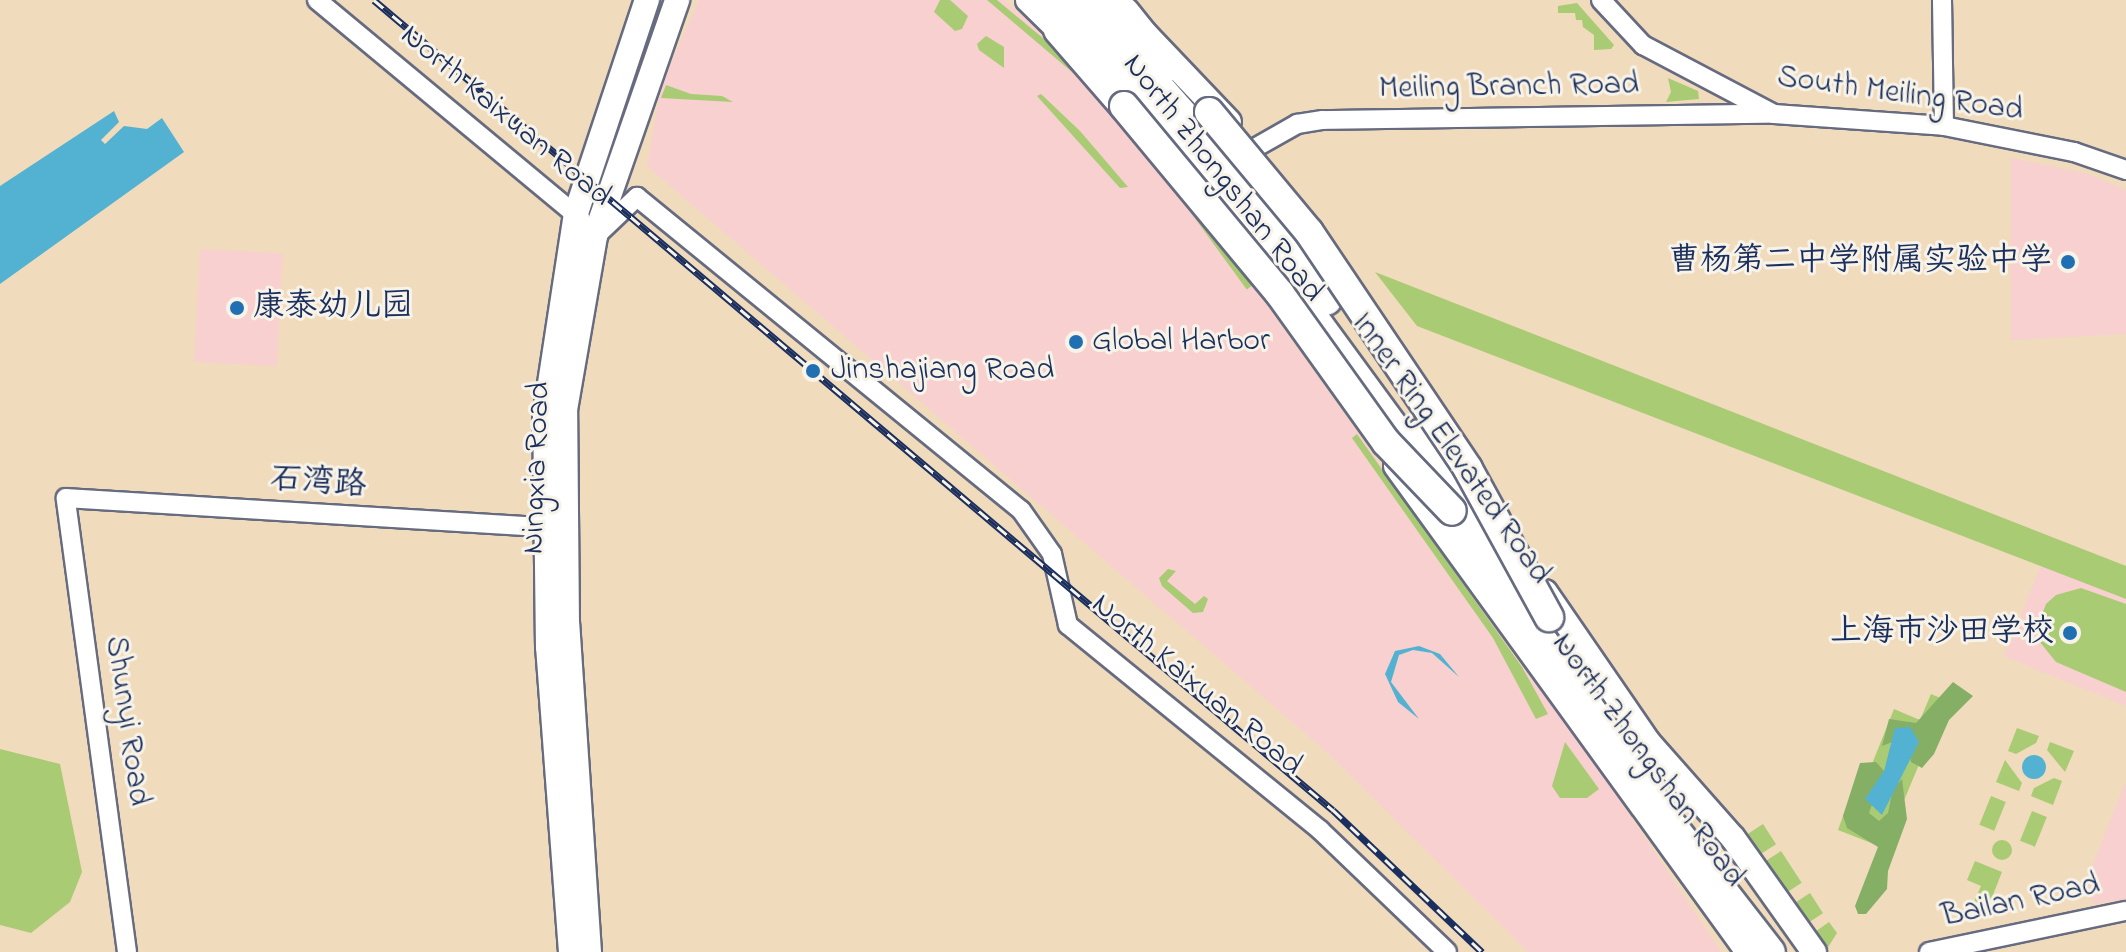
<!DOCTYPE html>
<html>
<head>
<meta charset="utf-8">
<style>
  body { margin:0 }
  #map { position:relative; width:2126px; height:952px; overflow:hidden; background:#f1dbbd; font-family:"Indie Flower","LXGW WenKai TC",sans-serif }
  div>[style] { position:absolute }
  .built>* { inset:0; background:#f7d0cf; transform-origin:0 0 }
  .green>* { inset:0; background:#a9cb74; transform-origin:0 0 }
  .round { border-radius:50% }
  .forest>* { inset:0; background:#86af66 }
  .water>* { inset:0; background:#53b2d1 }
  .roads { filter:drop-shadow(2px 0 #666b7f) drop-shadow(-2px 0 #666b7f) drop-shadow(0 2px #666b7f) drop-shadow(0 -2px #666b7f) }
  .minor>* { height:18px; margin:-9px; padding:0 9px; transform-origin:9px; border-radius:9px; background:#fff }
  .major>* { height:24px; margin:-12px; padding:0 12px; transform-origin:12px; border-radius:12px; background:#fff }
  .highway>* { height:28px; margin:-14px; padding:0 14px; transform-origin:14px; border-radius:14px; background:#fff }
  .rail>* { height:7px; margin-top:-3.5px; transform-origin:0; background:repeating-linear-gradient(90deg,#f7f3e8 0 12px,#1b2f5e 0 24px); box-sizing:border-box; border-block:2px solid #1b2f5e }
  .bridges { filter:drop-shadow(2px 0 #666b7f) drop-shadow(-2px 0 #666b7f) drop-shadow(0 2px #666b7f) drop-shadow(0 -2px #666b7f) }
  .highway-bridge>* { height:28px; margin:-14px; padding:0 14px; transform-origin:14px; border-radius:14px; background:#fff }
  .dots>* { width:22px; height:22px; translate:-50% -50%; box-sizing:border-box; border:4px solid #f7f3e8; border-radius:50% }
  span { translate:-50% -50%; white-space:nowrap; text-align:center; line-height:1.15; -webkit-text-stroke:6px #f7f3e8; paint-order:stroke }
  .street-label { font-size:32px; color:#1b2f5e }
  .poi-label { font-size:32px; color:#1b2f5e }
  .right { translate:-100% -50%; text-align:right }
  .left { translate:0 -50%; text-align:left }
</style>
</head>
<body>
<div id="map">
  <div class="built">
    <div style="clip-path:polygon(699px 0,1004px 0,1085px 70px,1185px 191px,1597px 766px,1721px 952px,1528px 952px,1327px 752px,647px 166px,661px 86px)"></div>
    <div style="clip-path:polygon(2011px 158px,2088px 174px,2126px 190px,2126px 334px,2011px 340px)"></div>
    <div style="left:200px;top:249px;width:83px;height:113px;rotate:3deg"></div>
    <div style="clip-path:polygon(2041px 566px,2126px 599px,2126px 706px,2004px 656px)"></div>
    <div style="clip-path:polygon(2126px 781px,2126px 899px,2093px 904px,2088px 877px)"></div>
  </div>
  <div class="green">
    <div style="clip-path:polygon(940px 0,950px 0,968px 16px,962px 29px,955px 31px,934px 12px)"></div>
    <div style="clip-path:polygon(987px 0,997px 0,1084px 72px,1158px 161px,1154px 165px,1079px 78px)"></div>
    <div style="clip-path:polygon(1577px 3px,1614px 45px,1611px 49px,1594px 50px,1594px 35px,1583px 27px,1582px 20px,1576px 20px,1575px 13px,1558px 13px,1558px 6px)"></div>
    <div style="clip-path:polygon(986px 36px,1004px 47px,1004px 68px,979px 50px,977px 44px)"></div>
    <div style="clip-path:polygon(1668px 78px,1698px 91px,1699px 99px,1666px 102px,1671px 92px)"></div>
    <div style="clip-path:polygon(666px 85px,691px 94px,722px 96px,733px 102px,661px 98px)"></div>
    <div style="clip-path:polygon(1041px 94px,1080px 131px,1128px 187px,1120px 188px,1037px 96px)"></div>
    <div style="left:1184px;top:193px;width:115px;height:6px;rotate:54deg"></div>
    <div style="clip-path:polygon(1375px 272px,2126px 566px,2126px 599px,1417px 326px)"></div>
    <div style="clip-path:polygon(1357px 434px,1522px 667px,1548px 714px,1536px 719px,1493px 638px,1352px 438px)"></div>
    <div style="clip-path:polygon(1168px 569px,1176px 571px,1167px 581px,1195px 604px,1204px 596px,1208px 599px,1203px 612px,1193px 613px,1162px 586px,1159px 578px)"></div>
    <div style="clip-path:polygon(2081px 588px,2126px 604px,2126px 692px,2056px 662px,2039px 641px,2037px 628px,2046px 604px,2056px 595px)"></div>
    <div style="clip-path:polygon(1931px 694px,1943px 699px,1944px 705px,1884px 848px,1838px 830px,1855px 782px,1868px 774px,1894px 709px,1920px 720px)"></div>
    <div style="clip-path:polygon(2017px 728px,2039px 736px,2036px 743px,2016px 754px,2008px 751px)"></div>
    <div style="clip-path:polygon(1565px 742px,1599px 789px,1587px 798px,1560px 798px,1552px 786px)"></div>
    <div style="clip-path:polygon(2050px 742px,2074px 751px,2065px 772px,2047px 750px)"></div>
    <div style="clip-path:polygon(0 749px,60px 764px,82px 872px,70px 902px,31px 933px,0 925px)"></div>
    <div style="clip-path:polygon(2005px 760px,2022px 783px,2019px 791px,1996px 782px)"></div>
    <div style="clip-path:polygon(2054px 778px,2062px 781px,2053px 805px,2031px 796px,2034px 788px)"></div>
    <div style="left:1991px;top:796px;width:16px;height:31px;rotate:22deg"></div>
    <div style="left:2032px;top:811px;width:16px;height:32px;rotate:22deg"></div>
    <div style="left:1763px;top:824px;width:24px;height:21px;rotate:57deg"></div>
    <div class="round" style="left:1992px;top:840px;width:20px;height:20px"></div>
    <div style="left:1781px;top:851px;width:38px;height:21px;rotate:57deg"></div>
    <div style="clip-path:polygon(1975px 861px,2002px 872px,1985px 915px,1971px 909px,1981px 886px,1967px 880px)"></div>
    <div style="left:1810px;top:893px;width:24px;height:21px;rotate:57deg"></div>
    <div style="clip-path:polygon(1829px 922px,1837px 933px,1825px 952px,1812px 934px)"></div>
  </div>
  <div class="forest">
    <div style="clip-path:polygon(1953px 682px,1973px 696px,1949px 720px,1934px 754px,1922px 768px,1911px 762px,1909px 746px,1900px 739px,1882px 746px,1889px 719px,1916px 723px)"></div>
    <div style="clip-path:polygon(1876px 762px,1884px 771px,1869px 813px,1879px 821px,1888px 813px,1893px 789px,1902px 779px,1907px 819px,1888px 871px,1887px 889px,1866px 914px,1858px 914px,1855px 906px,1878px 847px,1847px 828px,1843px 816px,1860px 763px)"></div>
  </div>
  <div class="water">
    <div style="clip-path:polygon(114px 111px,119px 122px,101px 140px,105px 144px,124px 126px,147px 129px,162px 118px,184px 152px,0 284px,0 186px)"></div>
    <div style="clip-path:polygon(1419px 646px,1440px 654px,1459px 677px,1432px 653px,1413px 650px,1399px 655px,1391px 682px,1419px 719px,1398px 702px,1385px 674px,1395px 651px)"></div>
    <div style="clip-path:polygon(1910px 727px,1919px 742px,1882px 815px,1865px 799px,1884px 771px,1895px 728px)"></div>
    <div class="round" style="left:2022px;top:755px;width:24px;height:24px"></div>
  </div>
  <div class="roads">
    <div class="minor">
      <div style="left:317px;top:0;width:343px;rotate:39.7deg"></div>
      <div style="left:1601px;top:0;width:62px;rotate:47deg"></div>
      <div style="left:1643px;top:45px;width:148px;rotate:27.8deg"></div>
      <div style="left:1774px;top:114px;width:170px;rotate:4deg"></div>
      <div style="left:1944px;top:126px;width:133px;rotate:11.3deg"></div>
      <div style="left:2074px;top:152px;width:55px;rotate:19.1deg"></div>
      <div style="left:1942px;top:0;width:126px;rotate:89.1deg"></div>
      <div style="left:1253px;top:149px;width:51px;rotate:-29.6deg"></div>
      <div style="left:1297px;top:124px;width:26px;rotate:-9deg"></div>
      <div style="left:1323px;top:120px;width:448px;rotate:-0.8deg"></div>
      <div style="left:598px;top:234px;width:54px;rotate:-43.5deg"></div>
      <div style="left:637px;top:197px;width:495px;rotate:39.2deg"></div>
      <div style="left:1021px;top:510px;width:54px;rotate:54.8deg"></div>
      <div style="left:1052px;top:554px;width:73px;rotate:77.3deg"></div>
      <div style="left:1068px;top:625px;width:325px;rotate:39.1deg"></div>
      <div style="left:1320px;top:830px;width:176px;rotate:43.8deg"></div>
      <div style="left:127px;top:952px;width:458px;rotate:-97.7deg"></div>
      <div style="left:66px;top:498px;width:491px;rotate:3.5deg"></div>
      <div style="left:1929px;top:952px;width:201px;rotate:-11.8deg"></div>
    </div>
    <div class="major">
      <div style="left:1028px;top:0;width:62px;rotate:44.3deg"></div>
      <div style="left:1113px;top:0;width:168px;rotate:46.4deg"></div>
      <div style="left:1396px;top:466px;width:600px;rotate:54.08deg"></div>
      <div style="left:1545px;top:592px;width:182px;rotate:55.5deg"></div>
      <div style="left:1648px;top:742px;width:128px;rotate:48.5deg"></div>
      <div style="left:1733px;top:838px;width:140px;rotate:54.6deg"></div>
      <div style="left:571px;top:952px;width:306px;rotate:-94.3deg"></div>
      <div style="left:548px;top:647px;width:231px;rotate:-90.7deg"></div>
      <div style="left:545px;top:416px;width:205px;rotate:-81.3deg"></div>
      <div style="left:576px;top:213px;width:225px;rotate:-71.6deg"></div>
      <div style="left:589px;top:952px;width:328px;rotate:-93.8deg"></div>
      <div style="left:567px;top:625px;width:215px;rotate:-90.5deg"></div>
      <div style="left:565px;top:410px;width:177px;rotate:-80.2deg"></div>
      <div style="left:595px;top:236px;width:250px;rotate:-70.8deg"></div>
    </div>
    <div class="highway">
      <div style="left:1055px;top:0;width:246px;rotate:48.8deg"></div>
      <div style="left:1217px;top:185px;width:311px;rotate:53.8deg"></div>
      <div style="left:1401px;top:436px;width:463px;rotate:55.2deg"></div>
      <div style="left:1665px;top:816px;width:172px;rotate:52.1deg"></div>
      <div style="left:1083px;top:0;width:227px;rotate:48.7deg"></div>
      <div style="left:1233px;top:171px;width:160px;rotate:54.1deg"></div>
      <div style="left:1125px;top:12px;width:70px;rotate:51.3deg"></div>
      <div style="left:1058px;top:30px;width:101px;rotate:49deg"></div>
      <div style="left:1421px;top:433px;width:122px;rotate:55deg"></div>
    </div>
  </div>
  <div class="rail">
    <div style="left:374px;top:0;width:1255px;rotate:40.19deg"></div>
    <div style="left:1333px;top:810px;width:206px;rotate:43.6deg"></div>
  </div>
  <div class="bridges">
    <div class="highway-bridge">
      <div style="left:1124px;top:106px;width:244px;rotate:50.3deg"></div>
      <div style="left:1280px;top:294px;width:182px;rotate:54.4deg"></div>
      <div style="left:1386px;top:442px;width:95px;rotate:46.3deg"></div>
      <div style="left:1209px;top:112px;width:156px;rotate:50.2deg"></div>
      <div style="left:1309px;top:232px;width:285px;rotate:56.1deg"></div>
      <div style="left:1468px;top:469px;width:169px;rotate:61.3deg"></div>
    </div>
  </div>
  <div class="dots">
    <div style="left:2068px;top:262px;background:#1f6fb2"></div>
    <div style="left:237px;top:308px;background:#1f6fb2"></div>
    <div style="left:1076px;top:342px;background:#1f6fb2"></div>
    <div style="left:813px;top:371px;background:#1f6fb2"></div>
    <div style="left:2070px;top:633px;background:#1f6fb2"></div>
  </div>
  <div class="street-label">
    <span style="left:1509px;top:88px;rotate:-1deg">Meiling Branch Road</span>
    <span style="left:1900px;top:95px;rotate:8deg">South Meiling Road</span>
    <span style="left:505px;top:117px;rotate:40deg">North Kaixuan Road</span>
    <span style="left:1222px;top:179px;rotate:52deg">North Zhongshan Road</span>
    <span style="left:1450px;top:449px;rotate:55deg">Inner Ring Elevated Road</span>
    <span style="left:538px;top:468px;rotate:-88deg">Ningxia Road</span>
    <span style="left:318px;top:484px;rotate:4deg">石湾路</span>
    <span style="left:1196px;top:686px;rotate:40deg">North Kaixuan Road</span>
    <span style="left:126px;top:721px;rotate:82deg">Shunyi Road</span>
    <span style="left:1647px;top:761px;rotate:54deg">North Zhongshan Road</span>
    <span style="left:2021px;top:902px;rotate:-12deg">Bailan Road</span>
  </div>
  <div class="poi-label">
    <span class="right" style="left:2052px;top:262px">曹杨第二中学附属实验中学</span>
    <span class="left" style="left:253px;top:308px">康泰幼儿园</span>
    <span class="left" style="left:1092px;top:342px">Global Harbor</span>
    <span class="left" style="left:831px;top:371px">Jinshajiang Road</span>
    <span class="right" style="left:2054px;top:633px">上海市沙田学校</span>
  </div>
</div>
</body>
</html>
